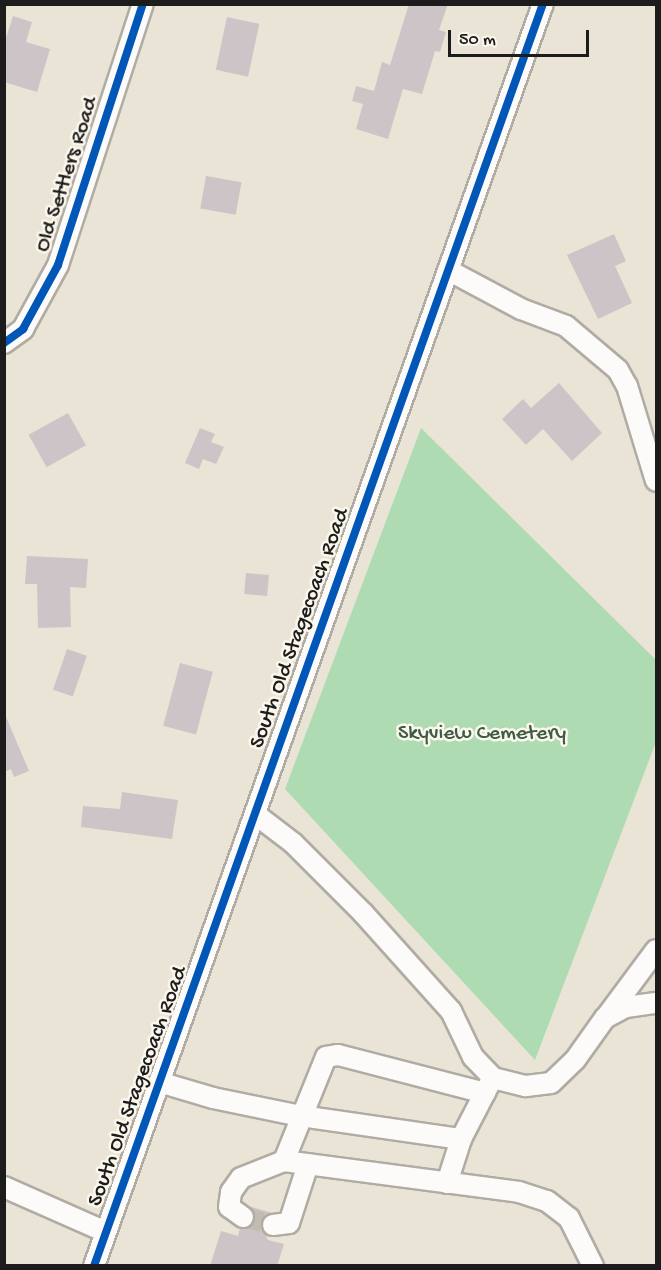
<!DOCTYPE html>
<html>
<head>
<meta charset="utf-8">
<style>
  body { margin:0 }
  #map { position:relative; width:661px; height:1270px; overflow:hidden; background:#eae4d6; font-family:"Gochi Hand",sans-serif }
  div>[style] { position:absolute }
  .green>* { inset:0; background:#afdbb3 }
  .building>* { inset:0; background:#ccc4c6; transform-origin:0 0 }
  .minor-tunnel>* { height:20px; margin-top:-10px; transform-origin:0; background:repeating-linear-gradient(90deg,#c1bcb1 0 20px,transparent 0 30px) }
  .roads { filter:drop-shadow(2px 0 #b0aca4) drop-shadow(-2px 0 #b0aca4) drop-shadow(0 2px #b0aca4) drop-shadow(0 -2px #b0aca4) }
  .minor>* { height:20px; margin:-10px; padding:0 10px; transform-origin:10px; border-radius:10px; background:#fcfbf9 }
  .cycleway>* { height:8px; margin:-4px; padding:0 4px; transform-origin:4px; border-radius:4px; background:#0057b8 }
  span { translate:-50% -50%; white-space:nowrap; text-align:center; line-height:1.15; -webkit-text-stroke:5px #fbf7ec; paint-order:stroke }
  .street-label { font-size:22px; color:#1c1c1c }
  .park-label { font-size:22px; color:#3e5c47 }
  .frame { position:absolute; inset:0; border:6px solid #1c1c1c; pointer-events:none }
  .scale { position:absolute; left:448px; top:30px; width:141px; height:27px; box-sizing:border-box; border:3px solid #1c1c1c; border-top:0; padding-left:8px; font-size:18px; line-height:21px; white-space:nowrap; color:#1c1c1c; -webkit-text-stroke:4px #fbf7ec; paint-order:stroke }
</style>
</head>
<body>
<div id="map">
  <div class="green">
    <div style="clip-path:polygon(421px 428px,656px 660px,656px 742px,535px 1060px,285px 789px)"></div>
  </div>
  <div class="building">
    <div style="clip-path:polygon(409px 4px,448px 4px,439px 30px,446px 32px,440px 52px,435px 51px,422px 94px,403px 89px,388px 139px,356px 129px,363px 104px,352px 101px,356px 86px,374px 91px,382px 62px,390px 65px)"></div>
    <div style="clip-path:polygon(13px 16px,32px 22px,26px 42px,50px 49px,37px 92px,4px 82px,4px 44px)"></div>
    <div style="left:227px;top:17px;width:33px;height:54px;rotate:12deg"></div>
    <div style="left:206px;top:176px;width:36px;height:33px;rotate:10deg"></div>
    <div style="clip-path:polygon(614px 234px,626px 261px,615px 266px,632px 303px,598px 319px,567px 255px)"></div>
    <div style="clip-path:polygon(559px 383px,602px 433px,572px 461px,543px 429px,526px 445px,502px 419px,523px 399px,531px 408px)"></div>
    <div style="left:68px;top:413px;width:37px;height:45px;rotate:61deg"></div>
    <div style="clip-path:polygon(200px 428px,215px 434px,211px 442px,224px 447px,216px 464px,203px 459px,199px 469px,185px 463px)"></div>
    <div style="clip-path:polygon(27px 556px,88px 559px,86px 588px,70px 587px,71px 627px,38px 628px,37px 584px,25px 584px)"></div>
    <div style="left:246px;top:573px;width:23px;height:21px;rotate:5deg"></div>
    <div style="left:67px;top:649px;width:21px;height:43px;rotate:19deg"></div>
    <div style="left:180px;top:663px;width:34px;height:65px;rotate:15deg"></div>
    <div style="clip-path:polygon(4px 712px,29px 771px,14px 777px,11px 769px,4px 772px)"></div>
    <div style="clip-path:polygon(122px 792px,178px 800px,172px 839px,81px 827px,83px 806px,120px 809px)"></div>
    <div style="clip-path:polygon(248px 1206px,273px 1213px,265px 1216px,261px 1226px,268px 1240px,284px 1244px,277px 1266px,210px 1266px,221px 1231px,238px 1236px,240px 1228px,253px 1223px,254px 1213px)"></div>
  </div>
  <div class="minor-tunnel">
    <div style="left:243px;top:1217px;width:31px;rotate:15deg"></div>
  </div>
  <div class="roads">
    <div class="minor">
      <div style="left:448px;top:270px;width:83px;rotate:28.1deg"></div>
      <div style="left:521px;top:309px;width:48px;rotate:20.7deg"></div>
      <div style="left:566px;top:326px;width:68px;rotate:40.2deg"></div>
      <div style="left:618px;top:370px;width:18px;rotate:61deg"></div>
      <div style="left:627px;top:386px;width:99px;rotate:73deg"></div>
      <div style="left:4px;top:343px;width:24px;rotate:-36deg"></div>
      <div style="left:23px;top:329px;width:73px;rotate:-61.3deg"></div>
      <div style="left:58px;top:265px;width:274px;rotate:-72deg"></div>
      <div style="left:255px;top:814px;width:48px;rotate:37.3deg"></div>
      <div style="left:293px;top:843px;width:99px;rotate:45deg"></div>
      <div style="left:363px;top:913px;width:132px;rotate:48.1deg"></div>
      <div style="left:451px;top:1011px;width:51px;rotate:64.4deg"></div>
      <div style="left:473px;top:1057px;width:29px;rotate:46deg"></div>
      <div style="left:493px;top:1078px;width:34px;rotate:14deg"></div>
      <div style="left:526px;top:1086px;width:25px;rotate:-7deg"></div>
      <div style="left:551px;top:1083px;width:33px;rotate:-44deg"></div>
      <div style="left:575px;top:1060px;width:52px;rotate:-54.5deg"></div>
      <div style="left:605px;top:1018px;width:24px;rotate:-28deg"></div>
      <div style="left:626px;top:1007px;width:30px;rotate:-8deg"></div>
      <div style="left:607px;top:1016px;width:82px;rotate:-53.4deg"></div>
      <div style="left:159px;top:1082px;width:56px;rotate:16.5deg"></div>
      <div style="left:213px;top:1098px;width:90px;rotate:11.6deg"></div>
      <div style="left:301px;top:1116px;width:162px;rotate:8.2deg"></div>
      <div style="left:461px;top:1139px;width:65px;rotate:-62.7deg"></div>
      <div style="left:485px;top:1093px;width:152px;rotate:-165.5deg"></div>
      <div style="left:338px;top:1055px;width:12px;rotate:171deg"></div>
      <div style="left:326px;top:1057px;width:112px;rotate:112deg"></div>
      <div style="left:284px;top:1161px;width:237px;rotate:7.5deg"></div>
      <div style="left:519px;top:1192px;width:29px;rotate:18deg"></div>
      <div style="left:547px;top:1201px;width:28px;rotate:38deg"></div>
      <div style="left:569px;top:1218px;width:54px;rotate:63.4deg"></div>
      <div style="left:447px;top:1183px;width:46px;rotate:-72.3deg"></div>
      <div style="left:4px;top:1187px;width:111px;rotate:23.8deg"></div>
      <div style="left:243px;top:1217px;width:17px;rotate:-144deg"></div>
      <div style="left:229px;top:1207px;width:15px;rotate:-82deg"></div>
      <div style="left:231px;top:1192px;width:17px;rotate:-54deg"></div>
      <div style="left:241px;top:1178px;width:46px;rotate:-21.6deg"></div>
      <div style="left:273px;top:1225px;width:16px;rotate:-7deg"></div>
      <div style="left:289px;top:1223px;width:62px;rotate:-72.1deg"></div>
      <div style="left:94px;top:1266px;width:1339px;rotate:-70.42deg"></div>
    </div>
  </div>
  <div class="cycleway">
    <div style="left:4px;top:343px;width:24px;rotate:-36deg"></div>
    <div style="left:23px;top:329px;width:73px;rotate:-61.3deg"></div>
    <div style="left:58px;top:265px;width:274px;rotate:-72deg"></div>
    <div style="left:94px;top:1266px;width:1339px;rotate:-70.42deg"></div>
  </div>
  <div class="street-label">
    <span style="left:68px;top:175px;rotate:-72deg">Old Settlers Road</span>
    <span style="left:301px;top:629px;rotate:-70deg">South Old Stagecoach Road</span>
    <span style="left:139px;top:1087px;rotate:-70deg">South Old Stagecoach Road</span>
  </div>
  <div class="park-label">
    <span style="left:482px;top:735px">Skyview Cemetery</span>
  </div>
  <div class="frame"></div>
  <div class="scale">50 m</div>
</div>
</body>
</html>
